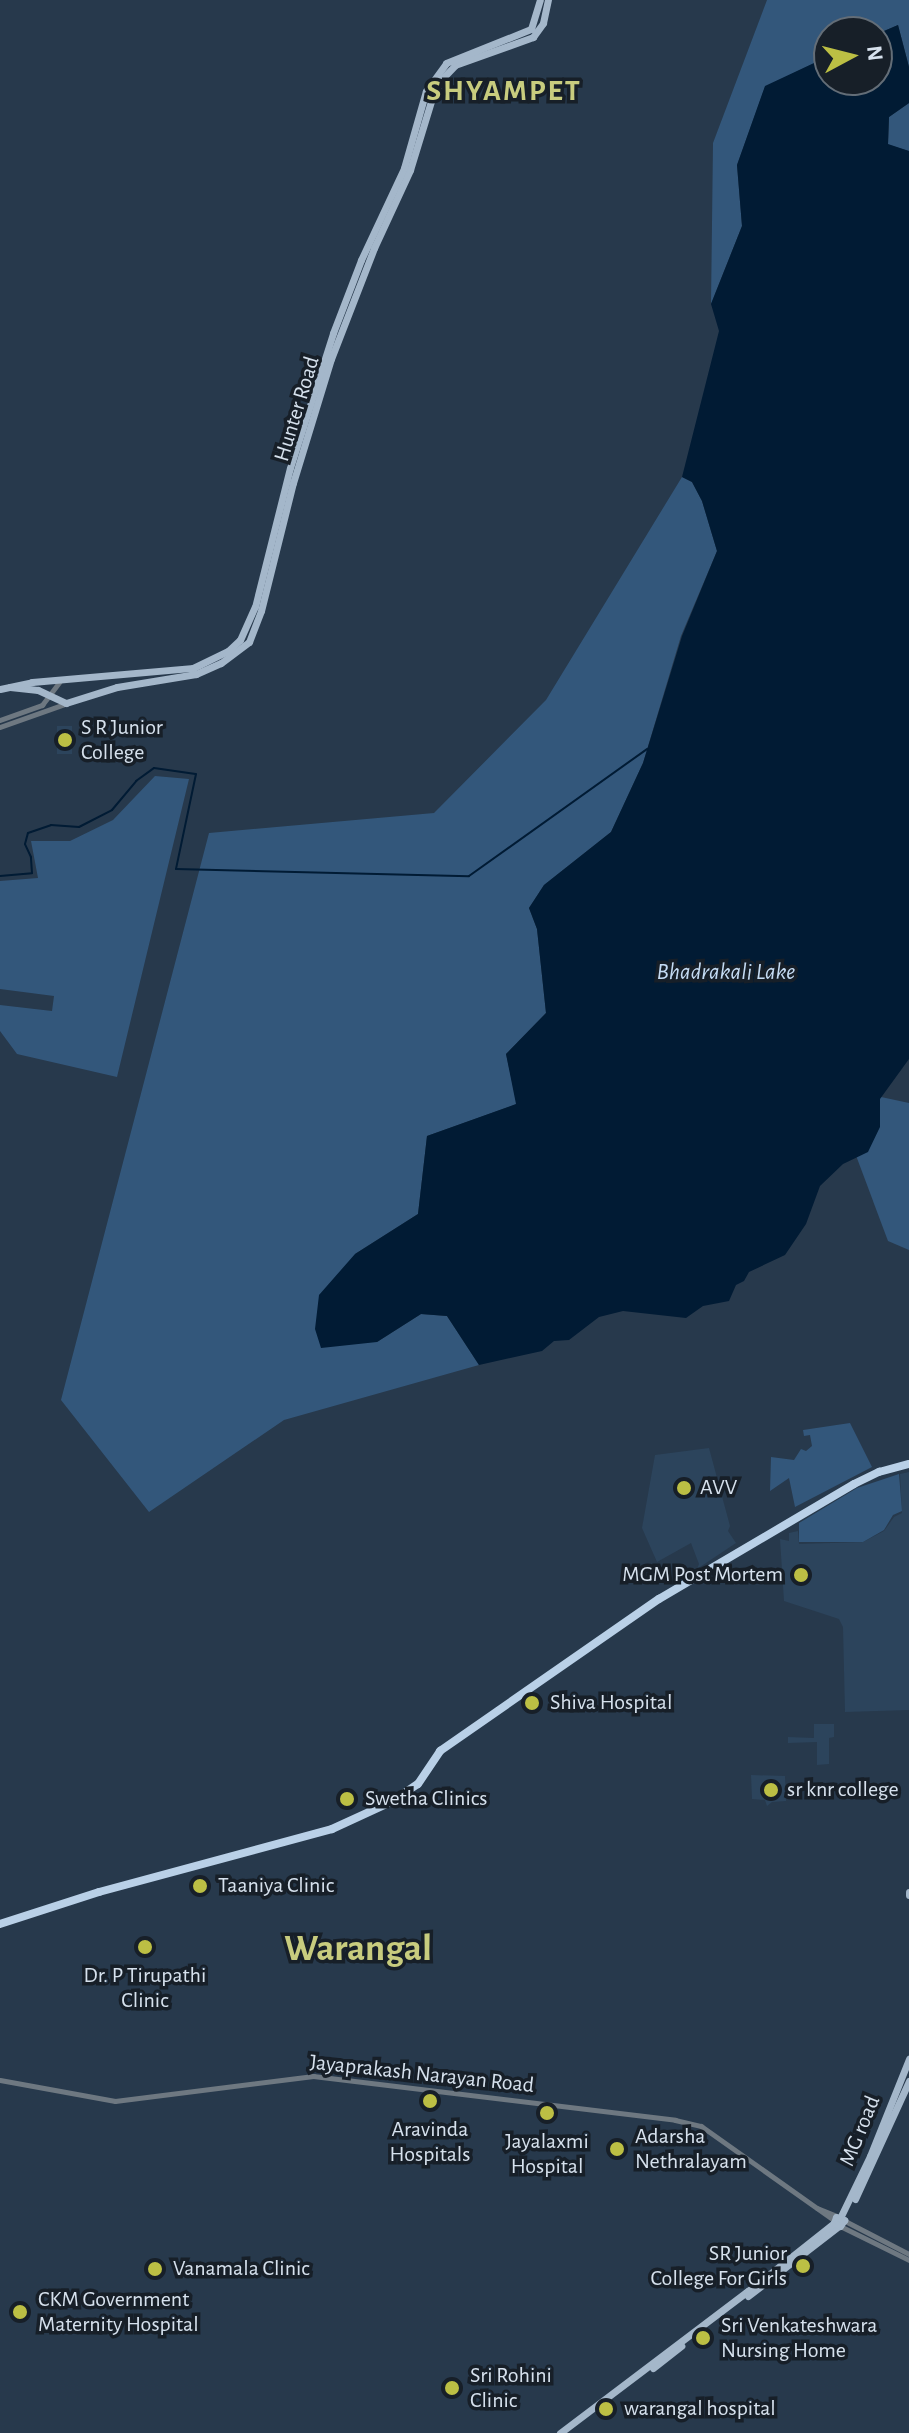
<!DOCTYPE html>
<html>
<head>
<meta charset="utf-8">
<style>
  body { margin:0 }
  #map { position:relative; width:909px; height:2433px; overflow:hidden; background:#27394c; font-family:"Alegreya Sans",sans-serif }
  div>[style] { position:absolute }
  .built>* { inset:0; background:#2c445c; transform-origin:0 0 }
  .green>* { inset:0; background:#33577b }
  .water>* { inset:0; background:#011b34 }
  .stream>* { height:2px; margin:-1px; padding:0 1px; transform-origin:1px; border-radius:1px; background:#011b34 }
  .minor>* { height:5px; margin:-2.5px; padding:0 2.5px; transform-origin:2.5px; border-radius:2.5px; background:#6e7881 }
  .major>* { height:7px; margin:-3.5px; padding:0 3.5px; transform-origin:3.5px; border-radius:3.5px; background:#a4b7ca }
  .highway>* { height:8px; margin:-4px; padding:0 4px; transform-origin:4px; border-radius:4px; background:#b9d0e7 }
  .dots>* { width:22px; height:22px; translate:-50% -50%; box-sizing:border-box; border:4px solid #171f28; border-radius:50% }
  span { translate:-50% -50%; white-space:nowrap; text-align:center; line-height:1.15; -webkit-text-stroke:7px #171f28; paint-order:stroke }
  .street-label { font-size:22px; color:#d6e1ed }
  .poi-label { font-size:22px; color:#d6e1ed }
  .left { translate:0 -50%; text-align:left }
  .right { translate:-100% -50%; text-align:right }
  .water-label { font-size:24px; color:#c4dbf3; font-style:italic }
  .district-label { font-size:30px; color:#c8cc7e; font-weight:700; letter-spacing:2px }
  .town-label { font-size:38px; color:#c8cc7e; font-weight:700 }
  .north { position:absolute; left:813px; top:16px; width:80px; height:80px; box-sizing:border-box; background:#171f28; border:2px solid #636d77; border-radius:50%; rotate:83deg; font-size:22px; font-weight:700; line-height:32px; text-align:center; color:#d6e1ed }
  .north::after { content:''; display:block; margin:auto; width:28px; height:36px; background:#bcbf44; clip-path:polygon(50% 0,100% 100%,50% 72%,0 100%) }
</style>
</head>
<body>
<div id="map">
  <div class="built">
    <div style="left:57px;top:726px;width:15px;height:28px"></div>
    <div style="clip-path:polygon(709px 1448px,730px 1526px,728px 1531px,736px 1543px,697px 1569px,699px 1564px,691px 1543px,657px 1562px,642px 1528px,655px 1455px)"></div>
    <div style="clip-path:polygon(909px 1472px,909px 1710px,845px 1712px,843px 1627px,839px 1619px,784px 1601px,780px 1539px,789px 1541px,789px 1533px,798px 1531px,799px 1544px,863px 1542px,884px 1531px,894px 1517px,902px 1513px,900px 1474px)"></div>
    <div style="clip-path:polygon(814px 1724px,834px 1724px,834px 1737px,829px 1738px,829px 1764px,817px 1765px,817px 1742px,788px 1743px,788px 1737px,814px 1738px)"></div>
    <div style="clip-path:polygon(751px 1775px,785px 1776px,786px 1801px,772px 1802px,767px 1806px,765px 1800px,752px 1799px)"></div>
  </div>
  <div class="green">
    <div style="clip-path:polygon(767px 0,909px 0,909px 67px,898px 25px,877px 34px,829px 32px,829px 56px,765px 87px,737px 165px,742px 226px,711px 304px,713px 143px)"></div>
    <div style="clip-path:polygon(909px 103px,909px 151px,888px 145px,889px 117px)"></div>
    <div style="clip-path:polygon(682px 477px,692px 482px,702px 501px,717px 551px,681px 636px,643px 763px,611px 832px,544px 885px,529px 908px,537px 929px,546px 1013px,506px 1054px,517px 1104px,427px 1136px,418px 1214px,355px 1254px,377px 1342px,421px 1314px,447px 1316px,479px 1365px,284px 1420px,149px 1512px,61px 1400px,209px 833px,434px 813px,546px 700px)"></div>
    <div style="clip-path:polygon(155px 776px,189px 779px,117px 1077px,17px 1054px,0 1031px,0 1005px,52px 1011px,54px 996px,0 989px,0 881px,38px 878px,31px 841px,70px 841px,113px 820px)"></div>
    <div style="clip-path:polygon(830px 1086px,909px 1103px,909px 1250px,888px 1241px)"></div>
    <div style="clip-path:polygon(850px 1423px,872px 1467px,795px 1507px,789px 1478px,770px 1491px,771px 1457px,794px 1460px,801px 1449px,806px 1451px,812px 1446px,810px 1435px,804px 1436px,803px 1430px)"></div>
    <div style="clip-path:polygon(899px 1474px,902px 1511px,893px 1515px,884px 1530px,863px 1542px,799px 1542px,799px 1523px,857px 1488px)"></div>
  </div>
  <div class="water">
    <div style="clip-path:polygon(898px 25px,909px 67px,909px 103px,889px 117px,888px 144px,909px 151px,909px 1059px,880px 1099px,880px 1127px,868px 1152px,843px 1164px,820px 1186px,806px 1224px,785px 1255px,749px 1272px,744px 1281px,736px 1285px,729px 1301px,703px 1306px,686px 1318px,623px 1311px,599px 1317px,569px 1340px,554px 1341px,542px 1351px,479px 1365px,447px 1316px,421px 1314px,377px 1342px,321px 1348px,315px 1329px,319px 1295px,355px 1254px,418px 1214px,427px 1136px,516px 1104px,506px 1054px,546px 1013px,537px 929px,529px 908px,544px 885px,611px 832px,643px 763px,682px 636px,717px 551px,702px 501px,692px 482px,682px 477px,719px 331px,711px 304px,742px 226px,737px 165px,765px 86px,829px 56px,829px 80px,877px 80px,877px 34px)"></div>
  </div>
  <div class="stream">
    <div style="left:0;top:876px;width:32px;rotate:-5deg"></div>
    <div style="left:32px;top:873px;width:16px;rotate:-94deg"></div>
    <div style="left:31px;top:857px;width:14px;rotate:-115deg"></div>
    <div style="left:25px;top:844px;width:11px;rotate:-75deg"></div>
    <div style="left:28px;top:833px;width:24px;rotate:-19deg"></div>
    <div style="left:51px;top:825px;width:28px;rotate:4deg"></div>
    <div style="left:79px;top:827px;width:37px;rotate:-27deg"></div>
    <div style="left:112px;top:810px;width:38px;rotate:-50deg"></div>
    <div style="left:136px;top:781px;width:22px;rotate:-36deg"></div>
    <div style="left:154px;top:768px;width:42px;rotate:8.1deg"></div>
    <div style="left:196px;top:774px;width:97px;rotate:101.9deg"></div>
    <div style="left:176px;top:869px;width:293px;rotate:1.4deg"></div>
    <div style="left:469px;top:876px;width:219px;rotate:-35.5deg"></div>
  </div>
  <div class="minor">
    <div style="left:0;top:720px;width:45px;rotate:-19.7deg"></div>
    <div style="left:42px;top:705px;width:30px;rotate:-53deg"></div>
    <div style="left:0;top:727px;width:69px;rotate:-19.5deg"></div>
    <div style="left:0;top:2080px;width:117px;rotate:10.3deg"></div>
    <div style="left:115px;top:2101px;width:200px;rotate:-7.2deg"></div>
    <div style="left:313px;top:2076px;width:365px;rotate:6.9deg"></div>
    <div style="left:675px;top:2120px;width:27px;rotate:13deg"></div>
    <div style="left:701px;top:2126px;width:163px;rotate:35.3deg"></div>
    <div style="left:817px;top:2208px;width:22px;rotate:22deg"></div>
    <div style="left:845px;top:2221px;width:72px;rotate:27.3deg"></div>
    <div style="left:840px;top:2226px;width:77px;rotate:26.2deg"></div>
  </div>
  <div class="major">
    <div style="left:10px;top:687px;width:28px;rotate:6deg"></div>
    <div style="left:38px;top:690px;width:31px;rotate:25deg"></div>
    <div style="left:66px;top:703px;width:53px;rotate:-17.4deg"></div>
    <div style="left:117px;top:687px;width:80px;rotate:-9.3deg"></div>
    <div style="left:196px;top:674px;width:27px;rotate:-24deg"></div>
    <div style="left:221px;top:663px;width:35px;rotate:-37deg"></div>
    <div style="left:249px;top:642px;width:33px;rotate:-69deg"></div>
    <div style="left:261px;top:611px;width:132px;rotate:-76deg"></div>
    <div style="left:293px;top:483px;width:130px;rotate:-73deg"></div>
    <div style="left:331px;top:359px;width:119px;rotate:-68.8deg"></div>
    <div style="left:374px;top:248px;width:86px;rotate:-65.2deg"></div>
    <div style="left:410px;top:170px;width:89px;rotate:-73deg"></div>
    <div style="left:436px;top:85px;width:28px;rotate:-46deg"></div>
    <div style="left:455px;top:65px;width:83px;rotate:-19.7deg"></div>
    <div style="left:533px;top:37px;width:17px;rotate:-54deg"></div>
    <div style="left:543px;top:23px;width:24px;rotate:-78deg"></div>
    <div style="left:0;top:689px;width:33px;rotate:-12deg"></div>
    <div style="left:32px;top:682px;width:162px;rotate:-5deg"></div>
    <div style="left:193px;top:668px;width:39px;rotate:-26deg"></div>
    <div style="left:228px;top:651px;width:16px;rotate:-43deg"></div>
    <div style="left:240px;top:640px;width:36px;rotate:-66deg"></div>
    <div style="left:255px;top:607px;width:143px;rotate:-75.9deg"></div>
    <div style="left:290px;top:468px;width:142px;rotate:-72.3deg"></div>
    <div style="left:333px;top:333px;width:78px;rotate:-69deg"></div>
    <div style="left:361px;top:260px;width:102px;rotate:-64.9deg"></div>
    <div style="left:404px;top:168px;width:80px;rotate:-74.1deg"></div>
    <div style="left:426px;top:91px;width:34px;rotate:-54deg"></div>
    <div style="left:446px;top:63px;width:92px;rotate:-21.8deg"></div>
    <div style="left:531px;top:29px;width:30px;rotate:-73deg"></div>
    <div style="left:909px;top:1892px;width:3px;rotate:90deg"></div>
    <div style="left:855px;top:2199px;width:130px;rotate:-65.4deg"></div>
    <div style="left:841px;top:2216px;width:67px;rotate:-64.2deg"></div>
    <div style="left:870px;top:2156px;width:105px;rotate:-68.1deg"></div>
    <div style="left:748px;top:2296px;width:115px;rotate:-37.6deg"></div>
    <div style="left:653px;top:2368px;width:36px;rotate:-38deg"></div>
    <div style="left:560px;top:2433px;width:236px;rotate:-37.1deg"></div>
    <div style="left:748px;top:2291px;width:110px;rotate:-38.3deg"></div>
    <div style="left:834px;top:2223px;width:6px;rotate:-72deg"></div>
    <div style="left:836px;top:2217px;width:9px;rotate:21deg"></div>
    <div style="left:844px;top:2220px;width:7px;rotate:124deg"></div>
    <div style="left:840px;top:2226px;width:7px;rotate:-153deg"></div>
  </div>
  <div class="highway">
    <div style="left:0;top:1924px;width:104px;rotate:-17.9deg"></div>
    <div style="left:99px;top:1892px;width:241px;rotate:-15.1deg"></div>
    <div style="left:332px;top:1829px;width:65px;rotate:-24.6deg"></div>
    <div style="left:391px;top:1802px;width:32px;rotate:-34deg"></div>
    <div style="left:418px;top:1784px;width:40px;rotate:-56deg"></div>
    <div style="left:440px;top:1751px;width:267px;rotate:-34.8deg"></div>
    <div style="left:659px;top:1599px;width:226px;rotate:-30.5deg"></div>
    <div style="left:854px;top:1484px;width:28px;rotate:-26deg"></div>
    <div style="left:879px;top:1472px;width:31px;rotate:-15deg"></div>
  </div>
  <div class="dots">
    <div style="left:65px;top:740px;background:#bcbf44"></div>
    <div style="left:684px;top:1488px;background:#bcbf44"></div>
    <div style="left:801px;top:1575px;background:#bcbf44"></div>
    <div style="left:532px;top:1703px;background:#bcbf44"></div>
    <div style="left:771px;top:1790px;background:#bcbf44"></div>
    <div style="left:347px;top:1799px;background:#bcbf44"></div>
    <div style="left:200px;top:1886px;background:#bcbf44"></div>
    <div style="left:145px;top:1947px;background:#bcbf44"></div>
    <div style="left:430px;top:2101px;background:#bcbf44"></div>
    <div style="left:547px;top:2113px;background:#bcbf44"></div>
    <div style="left:617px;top:2149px;background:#bcbf44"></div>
    <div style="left:803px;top:2266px;background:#bcbf44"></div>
    <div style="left:155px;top:2269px;background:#bcbf44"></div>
    <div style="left:20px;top:2312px;background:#bcbf44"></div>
    <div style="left:703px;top:2338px;background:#bcbf44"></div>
    <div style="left:452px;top:2388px;background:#bcbf44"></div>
    <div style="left:606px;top:2409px;background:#bcbf44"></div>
  </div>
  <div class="street-label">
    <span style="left:297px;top:409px;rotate:-73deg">Hunter Road</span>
    <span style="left:422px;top:2074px;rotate:6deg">Jayaprakash Narayan Road</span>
    <span style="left:860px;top:2131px;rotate:-68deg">MG road</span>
  </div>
  <div class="poi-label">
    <span class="left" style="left:81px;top:740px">S R Junior<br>College</span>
    <span class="left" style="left:700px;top:1488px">AVV</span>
    <span class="right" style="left:783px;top:1575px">MGM Post Mortem</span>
    <span class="left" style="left:550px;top:1703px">Shiva Hospital</span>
    <span class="left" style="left:787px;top:1790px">sr knr college</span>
    <span class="left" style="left:365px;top:1799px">Swetha Clinics</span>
    <span class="left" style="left:218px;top:1886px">Taaniya Clinic</span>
    <span style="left:145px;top:1988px">Dr. P Tirupathi<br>Clinic</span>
    <span style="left:430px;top:2142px">Aravinda<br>Hospitals</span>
    <span class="left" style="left:635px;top:2149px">Adarsha<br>Nethralayam</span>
    <span style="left:547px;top:2154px">Jayalaxmi<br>Hospital</span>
    <span class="right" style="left:787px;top:2266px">SR Junior<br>College For Girls</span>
    <span class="left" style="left:173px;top:2269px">Vanamala Clinic</span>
    <span class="left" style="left:38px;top:2312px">CKM Government<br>Maternity Hospital</span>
    <span class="left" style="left:721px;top:2338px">Sri Venkateshwara<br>Nursing Home</span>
    <span class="left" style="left:470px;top:2388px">Sri Rohini<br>Clinic</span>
    <span class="left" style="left:624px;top:2409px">warangal hospital</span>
  </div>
  <div class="water-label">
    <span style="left:726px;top:973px">Bhadrakali Lake</span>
  </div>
  <div class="district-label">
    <span style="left:504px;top:91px">SHYAMPET</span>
  </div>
  <div class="town-label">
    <span style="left:358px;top:1950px">Warangal</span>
  </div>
  <div class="north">N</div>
</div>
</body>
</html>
